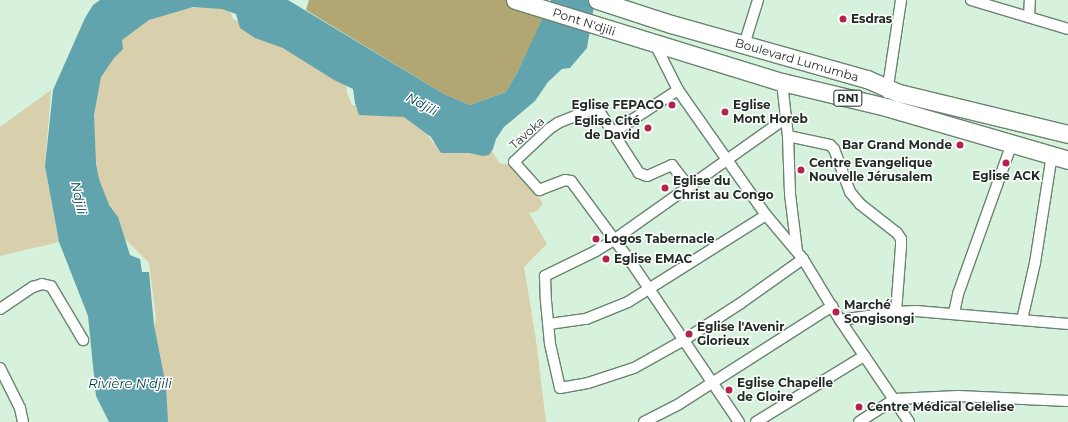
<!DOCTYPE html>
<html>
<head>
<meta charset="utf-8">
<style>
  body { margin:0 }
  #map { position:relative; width:1068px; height:422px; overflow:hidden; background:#d6f2dd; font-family:Montserrat,sans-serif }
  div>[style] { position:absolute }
  .green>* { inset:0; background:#d8cfac }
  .forest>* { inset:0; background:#b2a673 }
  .water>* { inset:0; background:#62a4ae }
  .roads { filter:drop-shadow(1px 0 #6a8370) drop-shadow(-1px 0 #6a8370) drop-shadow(0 1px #6a8370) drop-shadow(0 -1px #6a8370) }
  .minor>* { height:10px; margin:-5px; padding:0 5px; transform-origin:5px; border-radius:5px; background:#fff }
  .trunk>* { height:17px; margin:-8.5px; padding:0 8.5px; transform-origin:8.5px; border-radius:8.5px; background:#fff }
  .dots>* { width:11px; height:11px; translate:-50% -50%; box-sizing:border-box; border:2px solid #fff; border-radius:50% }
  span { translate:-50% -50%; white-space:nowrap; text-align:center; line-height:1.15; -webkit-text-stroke:3px #fff; paint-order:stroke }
  .shield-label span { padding:1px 3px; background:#fff; border:1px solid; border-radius:3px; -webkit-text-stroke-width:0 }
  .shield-label { font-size:11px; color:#202b23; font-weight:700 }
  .poi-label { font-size:12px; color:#202b23; font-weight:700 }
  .left { translate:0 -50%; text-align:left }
  .right { translate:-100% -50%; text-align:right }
  .street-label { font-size:12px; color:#202b23 }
  .water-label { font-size:13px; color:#004048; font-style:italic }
</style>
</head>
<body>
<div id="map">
  <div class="green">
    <div style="clip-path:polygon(228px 5px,233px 19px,346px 80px,347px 93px,352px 105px,396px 108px,426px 133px,433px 143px,461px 144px,486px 140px,499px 163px,511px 165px,533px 187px,543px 204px,537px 211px,529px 213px,547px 244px,524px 267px,536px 340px,546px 422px,160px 422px,150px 338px,156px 319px,149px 263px,116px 230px,101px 196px,86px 106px,106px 48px,141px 11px)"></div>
    <div style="clip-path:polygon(51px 90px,45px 166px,59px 242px,0 256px,0 127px)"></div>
  </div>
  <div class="forest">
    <div style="clip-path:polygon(309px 0,526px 0,549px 7px,518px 71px,506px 92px,470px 105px,444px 94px,306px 10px)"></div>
  </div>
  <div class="water">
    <div style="clip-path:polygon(100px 0,288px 0,444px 94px,470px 105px,506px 92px,518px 71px,551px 0,595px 0,587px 48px,570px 68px,562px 69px,548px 82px,535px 101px,504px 127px,496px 139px,493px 149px,489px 155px,483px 156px,469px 153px,441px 153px,431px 137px,404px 117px,359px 115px,355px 103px,353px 89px,334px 80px,283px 48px,255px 38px,240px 28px,236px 14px,222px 9px,193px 7px,149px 20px,122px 40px,123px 49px,114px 58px,101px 77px,94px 115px,96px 164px,99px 179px,109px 205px,118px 217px,130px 255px,140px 259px,142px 272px,149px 272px,154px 325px,166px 386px,168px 422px,109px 422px,96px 396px,88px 316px,59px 242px,45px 166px,53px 90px,85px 18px,93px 5px)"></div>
  </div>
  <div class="roads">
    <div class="minor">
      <div style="left:971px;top:0;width:101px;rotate:16.6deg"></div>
      <div style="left:1029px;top:17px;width:17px;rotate:-87deg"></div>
      <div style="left:654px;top:42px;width:54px;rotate:63.4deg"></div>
      <div style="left:678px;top:90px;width:153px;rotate:54.9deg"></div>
      <div style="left:766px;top:215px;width:57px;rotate:49.9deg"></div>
      <div style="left:803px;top:259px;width:71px;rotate:58.8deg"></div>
      <div style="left:840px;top:320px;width:123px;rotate:55.9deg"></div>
      <div style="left:744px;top:45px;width:47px;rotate:-72.7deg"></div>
      <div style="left:782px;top:82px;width:54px;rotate:83.7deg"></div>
      <div style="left:788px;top:136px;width:58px;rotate:88deg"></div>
      <div style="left:790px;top:194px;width:57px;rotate:83deg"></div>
      <div style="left:887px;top:93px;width:94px;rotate:-81.4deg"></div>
      <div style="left:786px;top:118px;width:211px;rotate:144.7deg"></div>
      <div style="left:614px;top:240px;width:21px;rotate:149deg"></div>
      <div style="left:596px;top:251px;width:57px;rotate:153.9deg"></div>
      <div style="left:545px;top:276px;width:25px;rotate:88deg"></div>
      <div style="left:546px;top:301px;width:43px;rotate:84.7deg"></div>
      <div style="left:550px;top:344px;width:45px;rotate:77.2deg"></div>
      <div style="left:560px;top:388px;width:28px;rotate:-10deg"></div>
      <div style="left:588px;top:383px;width:48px;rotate:-18.1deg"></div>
      <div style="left:634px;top:368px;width:57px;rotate:-29.2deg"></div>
      <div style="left:684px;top:340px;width:68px;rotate:-33deg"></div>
      <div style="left:741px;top:303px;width:76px;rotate:-35.4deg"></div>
      <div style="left:612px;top:133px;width:79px;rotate:-33.1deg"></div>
      <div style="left:788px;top:136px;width:43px;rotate:12.1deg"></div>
      <div style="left:830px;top:145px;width:6px;rotate:45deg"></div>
      <div style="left:834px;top:149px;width:46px;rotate:69.6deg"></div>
      <div style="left:850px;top:192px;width:16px;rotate:50deg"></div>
      <div style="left:860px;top:204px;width:47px;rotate:38.1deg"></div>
      <div style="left:897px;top:233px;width:7px;rotate:56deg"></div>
      <div style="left:901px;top:239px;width:7px;rotate:90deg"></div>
      <div style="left:901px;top:246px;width:66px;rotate:94.3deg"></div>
      <div style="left:689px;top:187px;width:28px;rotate:-128deg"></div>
      <div style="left:672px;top:165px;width:27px;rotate:156deg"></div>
      <div style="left:647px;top:176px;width:9px;rotate:-159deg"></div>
      <div style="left:639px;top:173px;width:74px;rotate:-122.8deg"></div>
      <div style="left:599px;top:111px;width:5px;rotate:-143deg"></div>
      <div style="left:595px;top:108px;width:40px;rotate:158deg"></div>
      <div style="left:558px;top:123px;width:11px;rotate:146deg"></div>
      <div style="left:549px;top:129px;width:48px;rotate:136.7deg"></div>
      <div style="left:514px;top:162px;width:38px;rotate:48deg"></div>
      <div style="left:539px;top:190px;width:28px;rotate:-21deg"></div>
      <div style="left:565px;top:180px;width:6px;rotate:9deg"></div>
      <div style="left:571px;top:181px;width:101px;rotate:53.5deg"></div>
      <div style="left:631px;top:262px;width:193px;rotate:56deg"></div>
      <div style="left:0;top:309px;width:40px;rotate:-34deg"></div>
      <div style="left:33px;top:287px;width:9px;rotate:-18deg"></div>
      <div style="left:42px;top:284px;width:9px;rotate:13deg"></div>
      <div style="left:51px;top:286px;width:63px;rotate:59.3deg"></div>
      <div style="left:954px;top:313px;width:19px;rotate:-78deg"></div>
      <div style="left:958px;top:294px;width:160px;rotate:-70.3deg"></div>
      <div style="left:840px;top:320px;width:57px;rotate:-8.1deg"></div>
      <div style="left:896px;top:312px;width:20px;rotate:-3deg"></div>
      <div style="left:916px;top:311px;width:153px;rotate:4.9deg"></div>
      <div style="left:1022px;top:320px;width:58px;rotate:-77.2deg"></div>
      <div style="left:1035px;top:263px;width:109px;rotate:-81.1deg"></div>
      <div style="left:549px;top:324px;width:37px;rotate:-8deg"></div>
      <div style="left:586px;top:319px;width:45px;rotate:-22deg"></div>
      <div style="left:628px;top:302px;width:163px;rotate:-32.2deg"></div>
      <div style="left:0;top:368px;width:45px;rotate:63.4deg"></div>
      <div style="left:20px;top:408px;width:14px;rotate:78deg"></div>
      <div style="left:644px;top:422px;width:39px;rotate:-27deg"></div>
      <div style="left:679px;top:404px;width:182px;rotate:-32.6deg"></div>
      <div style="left:756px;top:422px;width:127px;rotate:-31.4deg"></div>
      <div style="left:859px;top:422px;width:43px;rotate:-32.6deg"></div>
      <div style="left:895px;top:399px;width:63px;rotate:-2.7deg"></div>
      <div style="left:958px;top:396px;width:110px;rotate:2.6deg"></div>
    </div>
    <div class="trunk">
      <div style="left:515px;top:0;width:279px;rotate:17.1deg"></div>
      <div style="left:782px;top:82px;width:107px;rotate:13.5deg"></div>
      <div style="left:886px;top:107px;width:190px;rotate:16.2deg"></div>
      <div style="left:597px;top:0;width:78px;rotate:18deg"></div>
      <div style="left:671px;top:24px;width:204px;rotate:15.7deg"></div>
      <div style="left:867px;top:79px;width:35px;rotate:24deg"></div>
      <div style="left:899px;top:93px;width:174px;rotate:13.6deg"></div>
    </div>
  </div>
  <div class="dots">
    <div style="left:843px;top:19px;background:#b4234c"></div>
    <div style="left:672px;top:105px;background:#b4234c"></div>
    <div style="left:725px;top:112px;background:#b4234c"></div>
    <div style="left:648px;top:128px;background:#b4234c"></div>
    <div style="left:960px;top:145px;background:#b4234c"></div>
    <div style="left:1006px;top:163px;background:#b4234c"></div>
    <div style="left:801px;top:170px;background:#b4234c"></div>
    <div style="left:665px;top:188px;background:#b4234c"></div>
    <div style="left:596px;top:239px;background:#b4234c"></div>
    <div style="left:606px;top:259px;background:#b4234c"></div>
    <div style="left:836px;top:312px;background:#b4234c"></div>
    <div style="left:689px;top:334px;background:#b4234c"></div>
    <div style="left:729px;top:390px;background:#b4234c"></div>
    <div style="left:859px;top:407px;background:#b4234c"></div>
  </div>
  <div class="shield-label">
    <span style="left:848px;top:98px">RN1</span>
  </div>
  <div class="poi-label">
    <span class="left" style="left:851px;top:19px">Esdras</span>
    <span class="right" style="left:664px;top:105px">Eglise FEPACO</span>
    <span class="left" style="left:733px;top:112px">Eglise<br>Mont Horeb</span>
    <span class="right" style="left:640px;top:128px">Eglise Cité<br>de David</span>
    <span class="right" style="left:952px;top:145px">Bar Grand Monde</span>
    <span class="left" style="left:809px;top:170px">Centre Evangelique<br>Nouvelle Jérusalem</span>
    <span style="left:1006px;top:176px">Eglise ACK</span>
    <span class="left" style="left:673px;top:188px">Eglise du<br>Christ au Congo</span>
    <span class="left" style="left:604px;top:239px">Logos Tabernacle</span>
    <span class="left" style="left:614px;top:259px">Eglise EMAC</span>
    <span class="left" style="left:844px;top:312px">Marché<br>Songisongi</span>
    <span class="left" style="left:697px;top:334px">Eglise l'Avenir<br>Glorieux</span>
    <span class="left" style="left:737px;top:390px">Eglise Chapelle<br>de Gloire</span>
    <span class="left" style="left:867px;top:407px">Centre Médical Gelelise</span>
  </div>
  <div class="street-label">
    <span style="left:584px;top:22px;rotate:18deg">Pont N'djili</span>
    <span style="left:797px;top:60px;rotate:16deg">Boulevard Lumumba</span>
    <span style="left:527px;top:133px;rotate:-42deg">Tavoka</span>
  </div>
  <div class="water-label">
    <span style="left:422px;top:104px;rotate:28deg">Ndjili</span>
    <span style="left:79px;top:198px;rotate:78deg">Ndjili</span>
    <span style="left:130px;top:383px">Rivière N'djili</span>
  </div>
</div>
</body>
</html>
